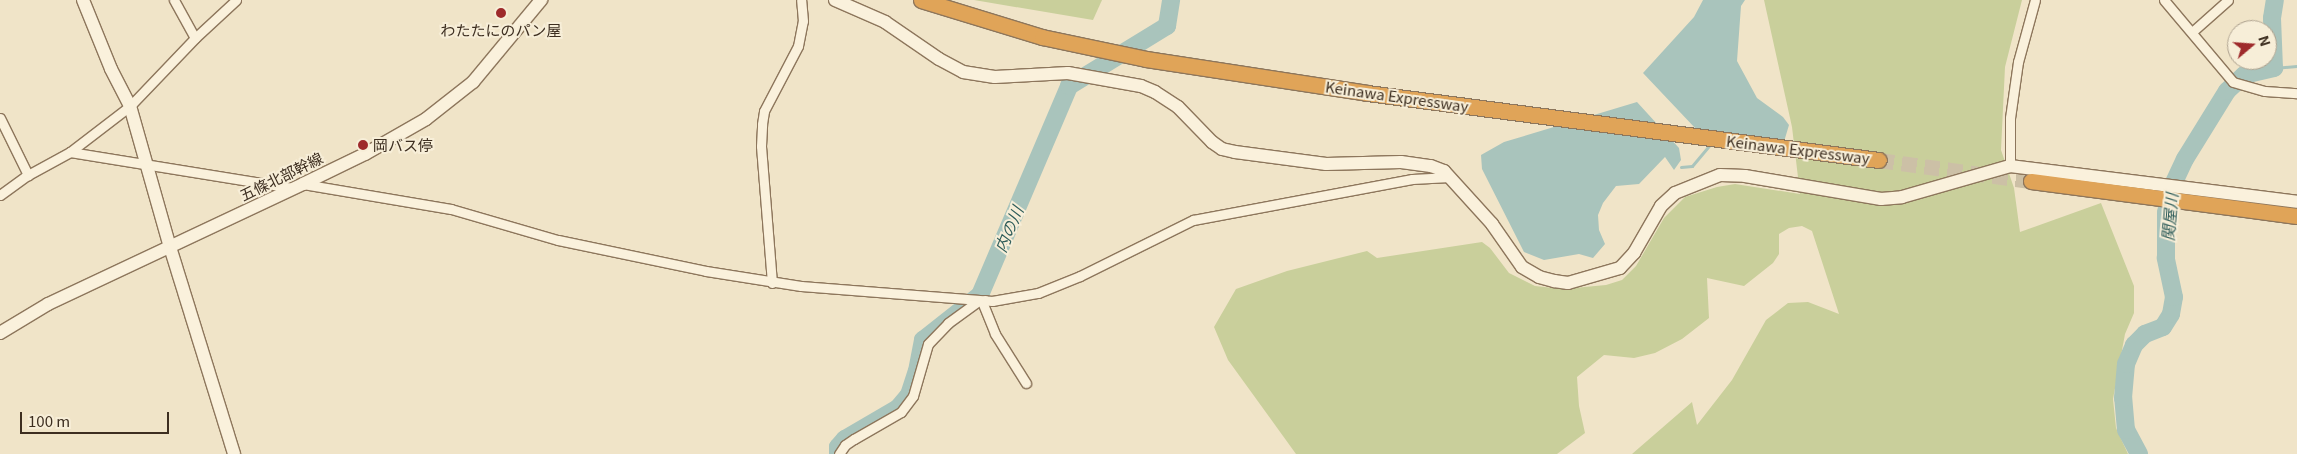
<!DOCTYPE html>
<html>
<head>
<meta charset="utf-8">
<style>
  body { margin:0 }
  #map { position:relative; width:2297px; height:454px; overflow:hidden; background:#f0e4c8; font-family:Georgia,"Noto Sans JP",serif }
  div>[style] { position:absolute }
  .green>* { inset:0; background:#c9cf9b }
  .water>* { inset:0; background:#a9c4bc }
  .stream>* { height:3px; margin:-1.5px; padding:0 1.5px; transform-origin:1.5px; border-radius:1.5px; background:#a9c4bc }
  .river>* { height:18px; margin:-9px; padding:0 9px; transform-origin:9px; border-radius:9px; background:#a9c4bc }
  .highway-tunnel>* { height:15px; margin-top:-7.5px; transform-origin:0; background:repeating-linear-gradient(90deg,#ccc0a6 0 15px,transparent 0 23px) }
  .roads { filter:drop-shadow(1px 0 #8d765c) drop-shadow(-1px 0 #8d765c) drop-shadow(0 1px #8d765c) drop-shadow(0 -1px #8d765c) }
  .street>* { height:9px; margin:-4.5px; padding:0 4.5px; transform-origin:4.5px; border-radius:4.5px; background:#faf1dc }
  .secondary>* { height:12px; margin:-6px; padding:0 6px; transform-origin:6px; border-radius:6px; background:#faf1dc }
  .highway>* { height:15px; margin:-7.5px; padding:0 7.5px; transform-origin:7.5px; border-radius:7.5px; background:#e0a458 }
  .dots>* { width:14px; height:14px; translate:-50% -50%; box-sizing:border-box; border:2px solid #f7eed8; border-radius:50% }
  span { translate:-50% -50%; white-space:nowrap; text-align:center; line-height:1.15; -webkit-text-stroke:4px #f7eed8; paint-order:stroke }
  .poi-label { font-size:15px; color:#3d2e20 }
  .left { translate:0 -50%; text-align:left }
  .street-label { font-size:15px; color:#3d2e20 }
  .water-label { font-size:16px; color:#2f5d5a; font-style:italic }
  .north { position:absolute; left:2227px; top:20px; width:50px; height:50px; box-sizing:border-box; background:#f7eed8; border:1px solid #ada18e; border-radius:50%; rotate:72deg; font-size:14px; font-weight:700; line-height:20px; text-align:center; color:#3d2e20 }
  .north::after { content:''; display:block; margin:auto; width:18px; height:22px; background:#9e2a2b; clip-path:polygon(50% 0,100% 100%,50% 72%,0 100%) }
  .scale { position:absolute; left:20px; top:412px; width:149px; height:22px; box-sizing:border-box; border:2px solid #3d2e20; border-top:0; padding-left:6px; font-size:15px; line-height:18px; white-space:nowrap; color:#3d2e20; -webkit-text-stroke:4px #f7eed8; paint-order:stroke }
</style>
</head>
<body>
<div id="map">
  <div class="green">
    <div style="clip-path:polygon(974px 0,1102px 0,1093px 20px)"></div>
    <div style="clip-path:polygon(1764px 0,2022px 0,2005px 67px,2001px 150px,2014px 188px,2020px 232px,2101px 203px,2134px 286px,2134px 313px,2125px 334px,2113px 399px,2116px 428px,2128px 454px,1632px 454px,1692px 402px,1697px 425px,1732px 380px,1766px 320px,1788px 303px,1808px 302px,1839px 314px,1812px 231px,1802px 226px,1789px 228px,1779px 234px,1779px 254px,1773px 263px,1744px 286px,1707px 278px,1709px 318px,1682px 339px,1655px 353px,1634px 358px,1604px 355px,1577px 377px,1579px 406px,1585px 433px,1557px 454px,1296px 454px,1228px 360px,1214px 327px,1236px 289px,1287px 271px,1367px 251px,1377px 258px,1482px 242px,1490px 248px,1509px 273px,1535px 286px,1563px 289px,1606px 285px,1622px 280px,1636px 266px,1664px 218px,1685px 197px,1717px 187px,1735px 184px,1800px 194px,1792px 127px)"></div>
  </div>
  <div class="water">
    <div style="clip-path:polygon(1703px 0,1745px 0,1741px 6px,1737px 61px,1757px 98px,1783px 117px,1789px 125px,1780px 155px,1713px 147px,1643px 73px,1694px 17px)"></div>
    <div style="clip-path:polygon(1637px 102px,1679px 148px,1681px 160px,1674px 170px,1665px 157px,1639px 184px,1616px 186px,1603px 203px,1598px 215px,1599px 230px,1605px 244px,1593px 258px,1579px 254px,1544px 260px,1524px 252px,1482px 169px,1481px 155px,1504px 142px)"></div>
  </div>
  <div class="stream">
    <div style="left:2274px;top:68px;width:23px;rotate:-5deg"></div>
    <div style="left:1681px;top:167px;width:11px;rotate:-5deg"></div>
    <div style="left:1692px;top:166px;width:30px;rotate:-50deg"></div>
  </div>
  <div class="river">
    <div style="left:838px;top:454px;width:7px;rotate:-90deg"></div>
    <div style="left:838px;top:447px;width:11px;rotate:-49deg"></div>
    <div style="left:845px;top:439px;width:61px;rotate:-30.3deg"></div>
    <div style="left:898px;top:408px;width:17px;rotate:-50deg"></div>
    <div style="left:909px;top:395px;width:25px;rotate:-72deg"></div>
    <div style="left:917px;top:371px;width:32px;rotate:-79deg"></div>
    <div style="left:923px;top:340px;width:73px;rotate:-38.3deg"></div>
    <div style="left:980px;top:295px;width:227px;rotate:-66.9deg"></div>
    <div style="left:1069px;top:86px;width:115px;rotate:-31.5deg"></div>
    <div style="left:1167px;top:26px;width:26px;rotate:-81deg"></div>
    <div style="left:2139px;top:454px;width:27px;rotate:-118deg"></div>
    <div style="left:2126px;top:430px;width:32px;rotate:-95deg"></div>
    <div style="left:2123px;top:398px;width:34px;rotate:-85deg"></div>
    <div style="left:2126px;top:364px;width:21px;rotate:-67deg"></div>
    <div style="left:2134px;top:345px;width:16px;rotate:-45deg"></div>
    <div style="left:2145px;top:334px;width:19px;rotate:-21deg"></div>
    <div style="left:2163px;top:327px;width:15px;rotate:-58deg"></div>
    <div style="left:2171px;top:314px;width:17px;rotate:-80deg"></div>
    <div style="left:2174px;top:297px;width:40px;rotate:-102deg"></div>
    <div style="left:2166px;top:258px;width:45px;rotate:-90deg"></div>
    <div style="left:2166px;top:213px;width:22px;rotate:-80deg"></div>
    <div style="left:2170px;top:191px;width:35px;rotate:-65deg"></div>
    <div style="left:2185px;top:159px;width:80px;rotate:-58.3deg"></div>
    <div style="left:2227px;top:91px;width:23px;rotate:-43deg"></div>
    <div style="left:2244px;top:75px;width:31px;rotate:-13deg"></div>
    <div style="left:2274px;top:68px;width:50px;rotate:-92.3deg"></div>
    <div style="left:2272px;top:18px;width:18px;rotate:-81deg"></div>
  </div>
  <div class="highway-tunnel">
    <div style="left:1879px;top:160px;width:153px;rotate:7.9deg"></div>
  </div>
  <div class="roads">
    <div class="street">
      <div style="left:174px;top:0;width:43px;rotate:61.1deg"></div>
      <div style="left:2164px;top:0;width:107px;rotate:49.9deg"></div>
      <div style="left:2233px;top:82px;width:33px;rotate:16deg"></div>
      <div style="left:2265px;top:91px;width:32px;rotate:4deg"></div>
      <div style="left:2192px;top:32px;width:48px;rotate:-41.6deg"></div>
      <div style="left:0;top:118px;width:64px;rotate:63.8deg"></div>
      <div style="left:70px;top:152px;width:225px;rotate:9.2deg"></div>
      <div style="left:2010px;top:166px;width:48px;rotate:-90deg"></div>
      <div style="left:2010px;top:118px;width:57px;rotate:-81.9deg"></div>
      <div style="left:2018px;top:62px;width:64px;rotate:-74.7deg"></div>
      <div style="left:303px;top:184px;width:150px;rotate:9.6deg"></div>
      <div style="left:451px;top:209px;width:111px;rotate:16.2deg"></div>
      <div style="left:558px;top:240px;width:151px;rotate:11.8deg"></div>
      <div style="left:706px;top:271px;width:96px;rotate:9deg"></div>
      <div style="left:801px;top:286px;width:192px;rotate:4.5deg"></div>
      <div style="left:992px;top:301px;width:47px;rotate:-9.9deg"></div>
      <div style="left:1038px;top:293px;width:45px;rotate:-22deg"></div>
      <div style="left:1080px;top:276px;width:126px;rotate:-26.4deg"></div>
      <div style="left:1193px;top:220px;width:223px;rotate:-10.6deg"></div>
      <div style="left:1412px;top:179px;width:38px;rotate:-3deg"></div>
      <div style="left:0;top:195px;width:34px;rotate:-36deg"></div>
      <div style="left:28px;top:175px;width:48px;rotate:-28.7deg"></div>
      <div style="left:70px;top:152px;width:76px;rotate:-37.5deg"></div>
      <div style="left:130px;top:106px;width:94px;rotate:-46.3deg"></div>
      <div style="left:195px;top:38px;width:56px;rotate:-42.8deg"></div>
      <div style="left:772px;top:283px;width:137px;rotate:-94.6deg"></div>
      <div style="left:761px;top:146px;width:22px;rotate:-87deg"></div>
      <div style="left:762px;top:124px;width:13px;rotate:-81deg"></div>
      <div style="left:764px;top:111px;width:73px;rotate:-62.4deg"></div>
      <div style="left:798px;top:46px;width:25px;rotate:-79deg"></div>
      <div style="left:803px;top:21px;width:21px;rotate:-95deg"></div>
      <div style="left:985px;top:300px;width:4px;rotate:117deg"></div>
      <div style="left:983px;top:304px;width:32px;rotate:68deg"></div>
      <div style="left:995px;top:334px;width:58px;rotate:57.7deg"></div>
      <div style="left:839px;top:454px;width:11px;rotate:-56deg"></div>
      <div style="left:845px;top:445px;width:11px;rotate:-34deg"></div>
      <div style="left:854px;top:439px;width:54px;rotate:-29.9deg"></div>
      <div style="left:901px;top:412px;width:20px;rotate:-53deg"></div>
      <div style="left:913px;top:396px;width:54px;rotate:-73.9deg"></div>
      <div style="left:928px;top:344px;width:29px;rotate:-46deg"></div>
      <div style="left:948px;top:323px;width:37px;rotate:-36deg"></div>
    </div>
    <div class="secondary">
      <div style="left:83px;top:0;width:74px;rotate:67.9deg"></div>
      <div style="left:111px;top:69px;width:42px;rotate:62.8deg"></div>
      <div style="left:130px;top:106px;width:147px;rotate:74.2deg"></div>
      <div style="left:170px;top:247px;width:217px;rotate:72.8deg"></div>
      <div style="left:835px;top:0;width:55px;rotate:23.7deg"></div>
      <div style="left:885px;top:22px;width:65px;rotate:34.4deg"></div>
      <div style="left:939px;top:59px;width:27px;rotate:28deg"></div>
      <div style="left:963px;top:72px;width:32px;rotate:9deg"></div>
      <div style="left:995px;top:77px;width:73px;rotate:-3.1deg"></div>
      <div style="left:1068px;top:73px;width:74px;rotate:10.1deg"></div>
      <div style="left:1141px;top:86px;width:15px;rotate:23deg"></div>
      <div style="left:1155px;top:92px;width:27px;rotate:33deg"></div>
      <div style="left:1178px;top:107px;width:49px;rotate:45.8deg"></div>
      <div style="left:1212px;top:142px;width:12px;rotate:35deg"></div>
      <div style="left:1222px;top:149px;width:13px;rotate:13deg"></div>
      <div style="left:1235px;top:152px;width:92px;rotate:7.5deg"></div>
      <div style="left:1326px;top:164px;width:75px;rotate:-1.5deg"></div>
      <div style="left:1401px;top:162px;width:30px;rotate:8deg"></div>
      <div style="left:1431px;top:166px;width:14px;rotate:21deg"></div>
      <div style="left:1444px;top:171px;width:72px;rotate:47.8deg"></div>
      <div style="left:1492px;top:224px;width:52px;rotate:55.1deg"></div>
      <div style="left:1522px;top:267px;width:20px;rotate:30deg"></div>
      <div style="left:1539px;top:277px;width:16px;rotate:15deg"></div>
      <div style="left:1554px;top:281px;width:14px;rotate:8deg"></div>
      <div style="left:1568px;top:283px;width:54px;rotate:-16.1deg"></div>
      <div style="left:1620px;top:268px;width:21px;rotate:-47deg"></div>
      <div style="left:1634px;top:253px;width:54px;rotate:-60.1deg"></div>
      <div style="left:1661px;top:206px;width:19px;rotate:-43deg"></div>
      <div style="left:1675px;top:193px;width:48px;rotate:-21.8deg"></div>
      <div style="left:1720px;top:175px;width:25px;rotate:2deg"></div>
      <div style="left:1745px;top:176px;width:138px;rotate:9.6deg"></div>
      <div style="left:1881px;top:199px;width:21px;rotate:-5deg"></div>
      <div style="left:1902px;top:197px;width:112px;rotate:-16deg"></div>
      <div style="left:2010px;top:166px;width:289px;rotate:7.1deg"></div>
      <div style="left:0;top:333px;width:56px;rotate:-31.1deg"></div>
      <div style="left:48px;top:304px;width:282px;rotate:-25.2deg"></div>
      <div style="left:303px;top:184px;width:69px;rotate:-25.8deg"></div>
      <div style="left:365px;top:154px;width:70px;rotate:-29.8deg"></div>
      <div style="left:426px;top:119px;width:60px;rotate:-38.2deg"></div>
      <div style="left:473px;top:82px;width:107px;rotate:-50.3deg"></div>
    </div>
    <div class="highway">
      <div style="left:921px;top:0;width:127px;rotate:17deg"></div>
      <div style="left:1042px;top:37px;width:106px;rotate:11.9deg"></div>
      <div style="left:1146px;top:59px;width:224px;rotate:8.7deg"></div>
      <div style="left:1367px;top:93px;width:516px;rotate:7.46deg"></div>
      <div style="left:2031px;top:181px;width:268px;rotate:7.5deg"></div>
    </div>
  </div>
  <div class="dots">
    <div style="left:501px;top:13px;background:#9e2a2b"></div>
    <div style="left:363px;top:145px;background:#9e2a2b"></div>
  </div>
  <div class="poi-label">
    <span style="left:501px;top:30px">わたたにのパン屋</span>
    <span class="left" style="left:373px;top:145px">岡バス停</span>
  </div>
  <div class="street-label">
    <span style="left:1397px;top:96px;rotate:8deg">Keinawa Expressway</span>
    <span style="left:1798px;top:149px;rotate:7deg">Keinawa Expressway</span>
    <span style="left:281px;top:176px;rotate:-26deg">五條北部幹線</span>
  </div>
  <div class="water-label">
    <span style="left:2169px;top:217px;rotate:-85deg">関屋川</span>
    <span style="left:1008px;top:229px;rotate:-67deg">内の川</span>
  </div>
  <div class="north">N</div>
  <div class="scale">100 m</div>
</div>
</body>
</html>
